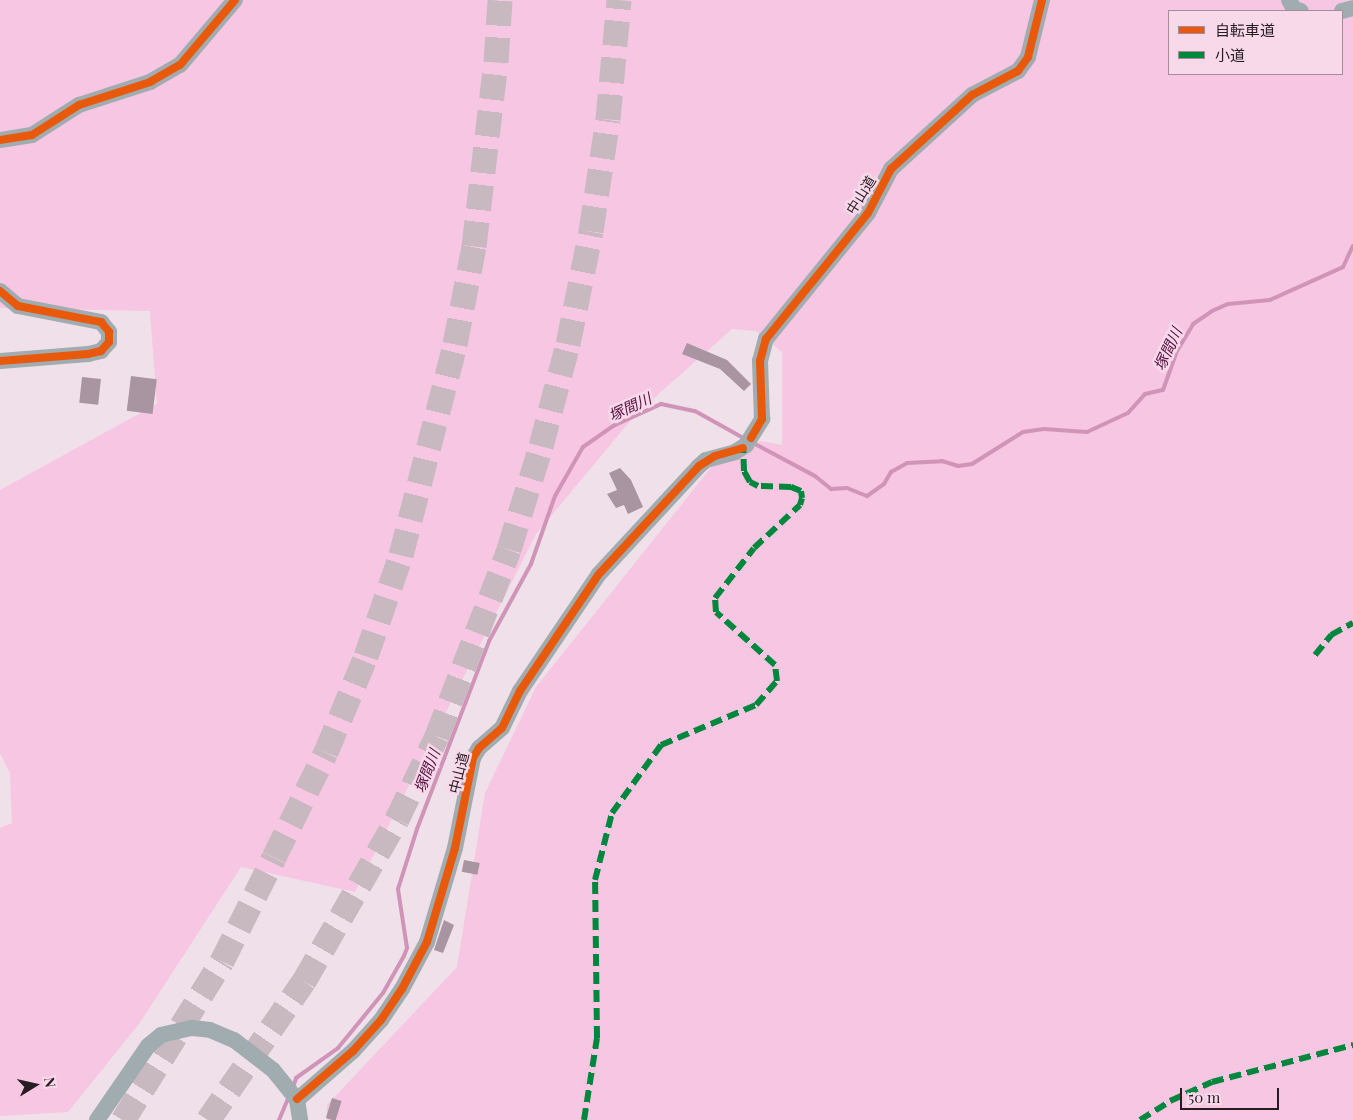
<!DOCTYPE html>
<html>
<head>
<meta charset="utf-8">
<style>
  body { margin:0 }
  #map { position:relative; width:1353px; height:1120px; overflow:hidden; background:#f0e0e9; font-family:"Playfair Display","Noto Sans JP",serif }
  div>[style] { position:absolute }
  .green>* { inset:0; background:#f7c6e2 }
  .stream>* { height:4px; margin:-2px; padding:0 2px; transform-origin:2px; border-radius:2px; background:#d094b9 }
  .building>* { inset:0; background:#a994a1; transform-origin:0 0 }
  .highway-tunnel>* { height:25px; margin-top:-12.5px; transform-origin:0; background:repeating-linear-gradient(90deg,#c8b9c1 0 25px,transparent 0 37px) }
  .minor>* { height:16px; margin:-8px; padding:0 8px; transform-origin:8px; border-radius:8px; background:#a0acaf }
  .quiet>* { height:6px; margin-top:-3px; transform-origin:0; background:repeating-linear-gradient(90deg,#00873e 0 12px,transparent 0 18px) }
  .cycleway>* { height:8px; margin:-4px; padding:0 4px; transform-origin:4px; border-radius:4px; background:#e8590c }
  span { translate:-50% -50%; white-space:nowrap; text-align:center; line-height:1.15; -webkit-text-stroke:5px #f7d9ea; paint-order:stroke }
  .street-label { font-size:14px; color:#271c22 }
  .water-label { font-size:15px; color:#571042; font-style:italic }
  .legend { position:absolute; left:1168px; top:10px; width:175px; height:65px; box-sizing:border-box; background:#f7d9ea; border:1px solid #a48d9a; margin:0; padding:6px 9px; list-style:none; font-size:15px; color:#271c22 }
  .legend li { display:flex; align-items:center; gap:10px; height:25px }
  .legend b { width:25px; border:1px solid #a48d9a }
  .north { position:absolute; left:10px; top:1060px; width:50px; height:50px; -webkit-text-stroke:4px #f7d9ea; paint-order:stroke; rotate:80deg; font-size:14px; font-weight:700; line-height:20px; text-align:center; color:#271c22 }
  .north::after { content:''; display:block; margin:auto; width:18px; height:22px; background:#271c22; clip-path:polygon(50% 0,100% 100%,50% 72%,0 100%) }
  .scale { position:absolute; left:1180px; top:1088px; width:99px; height:22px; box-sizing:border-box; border:2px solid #271c22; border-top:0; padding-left:6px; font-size:15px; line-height:18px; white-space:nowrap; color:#271c22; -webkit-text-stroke:4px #f7d9ea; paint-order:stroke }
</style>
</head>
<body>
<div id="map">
  <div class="green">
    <div style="clip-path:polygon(evenodd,0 0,1353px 0,1353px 1120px,327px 1120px,327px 1105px,457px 967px,485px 793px,536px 687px,717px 460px,740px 455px,760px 441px,782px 445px,782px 352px,756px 331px,732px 329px,636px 414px,536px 534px,355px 892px,241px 867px,139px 1024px,68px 1112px,0 1116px,0 828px,12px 823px,10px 773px,0 753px,0 490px,157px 404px,150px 311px,0 308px,0 0,1169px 11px,1342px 11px,1342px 74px,1169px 74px,1169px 11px)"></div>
  </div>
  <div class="stream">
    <div style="left:753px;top:443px;width:70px;rotate:28deg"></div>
    <div style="left:815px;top:476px;width:21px;rotate:39deg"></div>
    <div style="left:831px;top:489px;width:16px;rotate:-4deg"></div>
    <div style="left:847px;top:488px;width:22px;rotate:22deg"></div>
    <div style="left:867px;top:496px;width:21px;rotate:-35deg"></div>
    <div style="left:884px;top:484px;width:14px;rotate:-60deg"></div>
    <div style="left:891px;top:472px;width:18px;rotate:-29deg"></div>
    <div style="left:907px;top:463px;width:35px;rotate:-3deg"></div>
    <div style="left:942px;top:461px;width:17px;rotate:17deg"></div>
    <div style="left:958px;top:466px;width:14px;rotate:-8deg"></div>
    <div style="left:972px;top:464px;width:60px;rotate:-32.1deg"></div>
    <div style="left:1023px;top:432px;width:21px;rotate:-8deg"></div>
    <div style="left:1044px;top:429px;width:43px;rotate:4deg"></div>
    <div style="left:1087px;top:432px;width:45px;rotate:-24.9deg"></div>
    <div style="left:1128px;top:413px;width:25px;rotate:-48deg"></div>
    <div style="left:1145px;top:394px;width:18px;rotate:-13deg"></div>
    <div style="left:1163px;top:390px;width:41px;rotate:-70.3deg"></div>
    <div style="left:1177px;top:351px;width:31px;rotate:-59deg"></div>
    <div style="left:1193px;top:324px;width:23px;rotate:-34deg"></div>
    <div style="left:1212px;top:311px;width:17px;rotate:-24deg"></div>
    <div style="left:1228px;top:304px;width:42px;rotate:-5.4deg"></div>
    <div style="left:1270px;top:300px;width:80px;rotate:-24.3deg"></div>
    <div style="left:1343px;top:267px;width:23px;rotate:-65deg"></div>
    <div style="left:293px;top:1088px;width:10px;rotate:-73deg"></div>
    <div style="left:296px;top:1078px;width:52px;rotate:-35.5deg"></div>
    <div style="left:338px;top:1048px;width:71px;rotate:-50.7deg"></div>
    <div style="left:383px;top:993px;width:43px;rotate:-60.4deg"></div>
    <div style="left:404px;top:956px;width:9px;rotate:-69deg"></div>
    <div style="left:407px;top:948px;width:60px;rotate:-98.7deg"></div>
    <div style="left:398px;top:889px;width:63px;rotate:-72.4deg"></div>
    <div style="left:417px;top:829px;width:201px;rotate:-69deg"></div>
    <div style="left:489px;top:641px;width:88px;rotate:-61.4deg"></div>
    <div style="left:531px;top:564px;width:72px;rotate:-70.6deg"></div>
    <div style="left:555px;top:496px;width:56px;rotate:-60.3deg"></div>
    <div style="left:583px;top:447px;width:37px;rotate:-35deg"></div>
    <div style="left:613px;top:426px;width:53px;rotate:-24.6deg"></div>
    <div style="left:661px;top:404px;width:35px;rotate:12deg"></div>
    <div style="left:695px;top:411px;width:57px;rotate:29.2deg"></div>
    <div style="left:279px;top:1120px;width:26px;rotate:-67deg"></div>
  </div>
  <div class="building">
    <div style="clip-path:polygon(687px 343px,727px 360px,751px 384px,744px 391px,720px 369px,682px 354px)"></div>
    <div style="left:131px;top:376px;width:26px;height:35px;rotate:7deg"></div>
    <div style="left:82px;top:377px;width:19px;height:26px;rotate:6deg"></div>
    <div style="clip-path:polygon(620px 468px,631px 480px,643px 507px,628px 514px,624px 505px,616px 508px,607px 494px,617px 490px,609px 473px)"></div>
    <div style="left:464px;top:860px;width:16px;height:12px;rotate:11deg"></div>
    <div style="clip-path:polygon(444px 920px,454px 925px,443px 953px,434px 950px)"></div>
    <div style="left:332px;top:1098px;width:10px;height:21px;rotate:17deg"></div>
  </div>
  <div class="highway-tunnel">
    <div style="left:123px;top:1120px;width:187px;rotate:-58.1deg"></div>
    <div style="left:222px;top:961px;width:116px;rotate:-63.4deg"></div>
    <div style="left:274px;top:857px;width:117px;rotate:-63.7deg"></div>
    <div style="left:326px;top:752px;width:104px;rotate:-67.4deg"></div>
    <div style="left:366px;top:656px;width:107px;rotate:-70.9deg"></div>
    <div style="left:401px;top:555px;width:218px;rotate:-75.6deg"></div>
    <div style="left:455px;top:344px;width:100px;rotate:-79deg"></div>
    <div style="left:474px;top:246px;width:185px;rotate:-83.2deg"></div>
    <div style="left:496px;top:62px;width:62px;rotate:-86.3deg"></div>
    <div style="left:208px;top:1120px;width:169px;rotate:-55.4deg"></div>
    <div style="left:304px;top:981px;width:187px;rotate:-60.1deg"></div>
    <div style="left:397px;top:819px;width:92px;rotate:-64.3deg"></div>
    <div style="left:437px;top:736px;width:200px;rotate:-68.9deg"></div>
    <div style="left:509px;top:549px;width:108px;rotate:-72.7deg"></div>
    <div style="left:541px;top:446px;width:106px;rotate:-75.2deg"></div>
    <div style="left:568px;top:344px;width:115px;rotate:-78.5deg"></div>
    <div style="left:591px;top:231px;width:113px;rotate:-81.4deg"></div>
    <div style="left:608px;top:119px;width:120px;rotate:-84.7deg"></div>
  </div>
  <div class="minor">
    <div style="left:1289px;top:0;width:10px;rotate:61deg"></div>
    <div style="left:1294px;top:9px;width:7px;rotate:16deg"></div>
    <div style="left:1342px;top:11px;width:11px;rotate:-15deg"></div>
    <div style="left:0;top:140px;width:32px;rotate:-9deg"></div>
    <div style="left:32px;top:135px;width:56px;rotate:-32.6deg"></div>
    <div style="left:79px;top:105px;width:75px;rotate:-17.9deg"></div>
    <div style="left:150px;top:82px;width:34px;rotate:-30deg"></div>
    <div style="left:180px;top:65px;width:85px;rotate:-49.8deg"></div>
    <div style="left:0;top:291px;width:23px;rotate:40deg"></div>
    <div style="left:18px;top:306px;width:85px;rotate:10.9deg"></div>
    <div style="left:101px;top:322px;width:13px;rotate:51deg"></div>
    <div style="left:109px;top:332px;width:10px;rotate:90deg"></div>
    <div style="left:109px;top:342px;width:12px;rotate:132deg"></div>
    <div style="left:101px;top:351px;width:13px;rotate:167deg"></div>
    <div style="left:88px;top:354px;width:88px;rotate:175.5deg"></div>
    <div style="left:297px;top:1100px;width:74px;rotate:-41.2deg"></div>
    <div style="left:353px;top:1051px;width:42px;rotate:-47.9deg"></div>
    <div style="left:381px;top:1020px;width:37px;rotate:-56deg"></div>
    <div style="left:402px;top:989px;width:53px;rotate:-62deg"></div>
    <div style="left:427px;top:942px;width:98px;rotate:-73.4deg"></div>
    <div style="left:455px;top:848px;width:92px;rotate:-78.7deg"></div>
    <div style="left:473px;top:758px;width:12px;rotate:-59deg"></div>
    <div style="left:479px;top:748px;width:30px;rotate:-41deg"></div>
    <div style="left:502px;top:728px;width:41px;rotate:-64.1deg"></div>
    <div style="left:520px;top:691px;width:141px;rotate:-56deg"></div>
    <div style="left:599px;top:574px;width:147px;rotate:-47.2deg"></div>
    <div style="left:699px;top:466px;width:9px;rotate:-41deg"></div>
    <div style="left:706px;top:460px;width:30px;rotate:-15deg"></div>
    <div style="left:735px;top:452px;width:13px;rotate:-32deg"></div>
    <div style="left:746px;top:445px;width:31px;rotate:-58deg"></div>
    <div style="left:762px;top:419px;width:58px;rotate:-92deg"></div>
    <div style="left:760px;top:361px;width:23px;rotate:-75deg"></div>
    <div style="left:766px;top:339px;width:162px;rotate:-51deg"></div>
    <div style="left:868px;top:213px;width:50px;rotate:-62.4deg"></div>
    <div style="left:891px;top:169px;width:110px;rotate:-42.4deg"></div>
    <div style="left:972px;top:95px;width:52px;rotate:-27.6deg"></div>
    <div style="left:1018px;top:71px;width:17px;rotate:-54deg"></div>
    <div style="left:1028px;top:57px;width:59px;rotate:-76.2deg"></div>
    <div style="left:97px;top:1120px;width:90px;rotate:-55.4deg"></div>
    <div style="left:148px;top:1046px;width:17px;rotate:-40deg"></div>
    <div style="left:161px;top:1035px;width:32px;rotate:-13deg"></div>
    <div style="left:192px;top:1028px;width:18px;rotate:6deg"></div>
    <div style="left:210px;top:1030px;width:26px;rotate:23deg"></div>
    <div style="left:234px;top:1040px;width:49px;rotate:37.6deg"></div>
    <div style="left:273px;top:1070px;width:38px;rotate:51deg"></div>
    <div style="left:297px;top:1100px;width:20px;rotate:81deg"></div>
  </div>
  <div class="quiet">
    <div style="left:1315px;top:655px;width:26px;rotate:-51deg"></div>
    <div style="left:1331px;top:635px;width:25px;rotate:-29deg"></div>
    <div style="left:584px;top:1120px;width:83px;rotate:-81deg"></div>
    <div style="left:597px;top:1038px;width:158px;rotate:-90.7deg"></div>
    <div style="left:595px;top:880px;width:69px;rotate:-75.8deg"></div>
    <div style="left:612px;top:813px;width:84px;rotate:-54.2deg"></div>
    <div style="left:661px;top:745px;width:103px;rotate:-22.8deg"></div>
    <div style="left:756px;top:705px;width:32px;rotate:-49deg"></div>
    <div style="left:777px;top:681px;width:16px;rotate:-97deg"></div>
    <div style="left:775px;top:665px;width:79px;rotate:-138.1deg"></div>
    <div style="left:716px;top:612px;width:14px;rotate:-94deg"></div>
    <div style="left:715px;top:598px;width:63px;rotate:-52deg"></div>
    <div style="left:754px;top:548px;width:63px;rotate:-43.1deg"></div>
    <div style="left:800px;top:505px;width:7px;rotate:-74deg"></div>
    <div style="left:802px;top:498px;width:7px;rotate:-98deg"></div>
    <div style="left:801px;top:491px;width:11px;rotate:-158deg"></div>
    <div style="left:791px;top:487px;width:33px;rotate:-178deg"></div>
    <div style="left:758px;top:486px;width:9px;rotate:-153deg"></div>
    <div style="left:750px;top:482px;width:13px;rotate:-119deg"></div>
    <div style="left:744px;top:471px;width:23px;rotate:-92deg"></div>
    <div style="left:1140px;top:1120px;width:36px;rotate:-32deg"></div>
    <div style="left:1170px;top:1101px;width:46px;rotate:-24.3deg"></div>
    <div style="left:1212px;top:1082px;width:146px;rotate:-14.7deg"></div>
  </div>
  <div class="cycleway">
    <div style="left:0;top:140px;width:32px;rotate:-9deg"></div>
    <div style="left:32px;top:135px;width:56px;rotate:-32.6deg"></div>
    <div style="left:79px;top:105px;width:75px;rotate:-17.9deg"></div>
    <div style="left:150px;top:82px;width:34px;rotate:-30deg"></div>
    <div style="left:180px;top:65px;width:85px;rotate:-49.8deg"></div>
    <div style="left:0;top:291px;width:23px;rotate:40deg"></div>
    <div style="left:18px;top:306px;width:85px;rotate:10.9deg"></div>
    <div style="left:101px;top:322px;width:13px;rotate:51deg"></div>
    <div style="left:109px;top:332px;width:10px;rotate:90deg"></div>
    <div style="left:109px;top:342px;width:12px;rotate:132deg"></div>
    <div style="left:101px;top:351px;width:13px;rotate:167deg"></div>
    <div style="left:88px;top:354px;width:88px;rotate:175.5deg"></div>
    <div style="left:751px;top:438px;width:22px;rotate:-60deg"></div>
    <div style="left:762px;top:419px;width:58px;rotate:-92deg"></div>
    <div style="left:760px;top:361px;width:23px;rotate:-75deg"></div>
    <div style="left:766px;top:339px;width:162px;rotate:-51deg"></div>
    <div style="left:868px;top:213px;width:50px;rotate:-62.4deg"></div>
    <div style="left:891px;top:169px;width:110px;rotate:-42.4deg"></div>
    <div style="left:972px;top:95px;width:52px;rotate:-27.6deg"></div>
    <div style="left:1018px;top:71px;width:17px;rotate:-54deg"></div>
    <div style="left:1028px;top:57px;width:59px;rotate:-76.2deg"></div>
    <div style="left:297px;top:1099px;width:74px;rotate:-40.6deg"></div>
    <div style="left:353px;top:1051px;width:42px;rotate:-47.9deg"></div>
    <div style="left:381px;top:1020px;width:37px;rotate:-56deg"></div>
    <div style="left:402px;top:989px;width:53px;rotate:-62deg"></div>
    <div style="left:427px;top:942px;width:98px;rotate:-73.4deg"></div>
    <div style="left:455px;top:848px;width:92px;rotate:-78.7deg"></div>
    <div style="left:473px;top:758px;width:12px;rotate:-59deg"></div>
    <div style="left:479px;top:748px;width:30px;rotate:-41deg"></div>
    <div style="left:502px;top:728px;width:41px;rotate:-64.1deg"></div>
    <div style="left:520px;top:691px;width:141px;rotate:-56deg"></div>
    <div style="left:599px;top:574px;width:147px;rotate:-47.2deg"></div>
    <div style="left:699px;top:466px;width:19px;rotate:-32deg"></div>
    <div style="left:715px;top:456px;width:29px;rotate:-16deg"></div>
  </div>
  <div class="street-label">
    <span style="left:861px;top:195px;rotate:-58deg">中山道</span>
    <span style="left:459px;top:773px;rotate:-76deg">中山道</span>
  </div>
  <div class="water-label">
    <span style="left:1168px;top:349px;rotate:-65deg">塚間川</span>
    <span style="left:630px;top:407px;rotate:-25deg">塚間川</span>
    <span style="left:427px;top:771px;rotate:-69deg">塚間川</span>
  </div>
  <ul class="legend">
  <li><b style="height:6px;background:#e8590c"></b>自転車道</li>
  <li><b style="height:6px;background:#00873e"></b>小道</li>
  </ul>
  <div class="north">N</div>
  <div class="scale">50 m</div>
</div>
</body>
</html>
